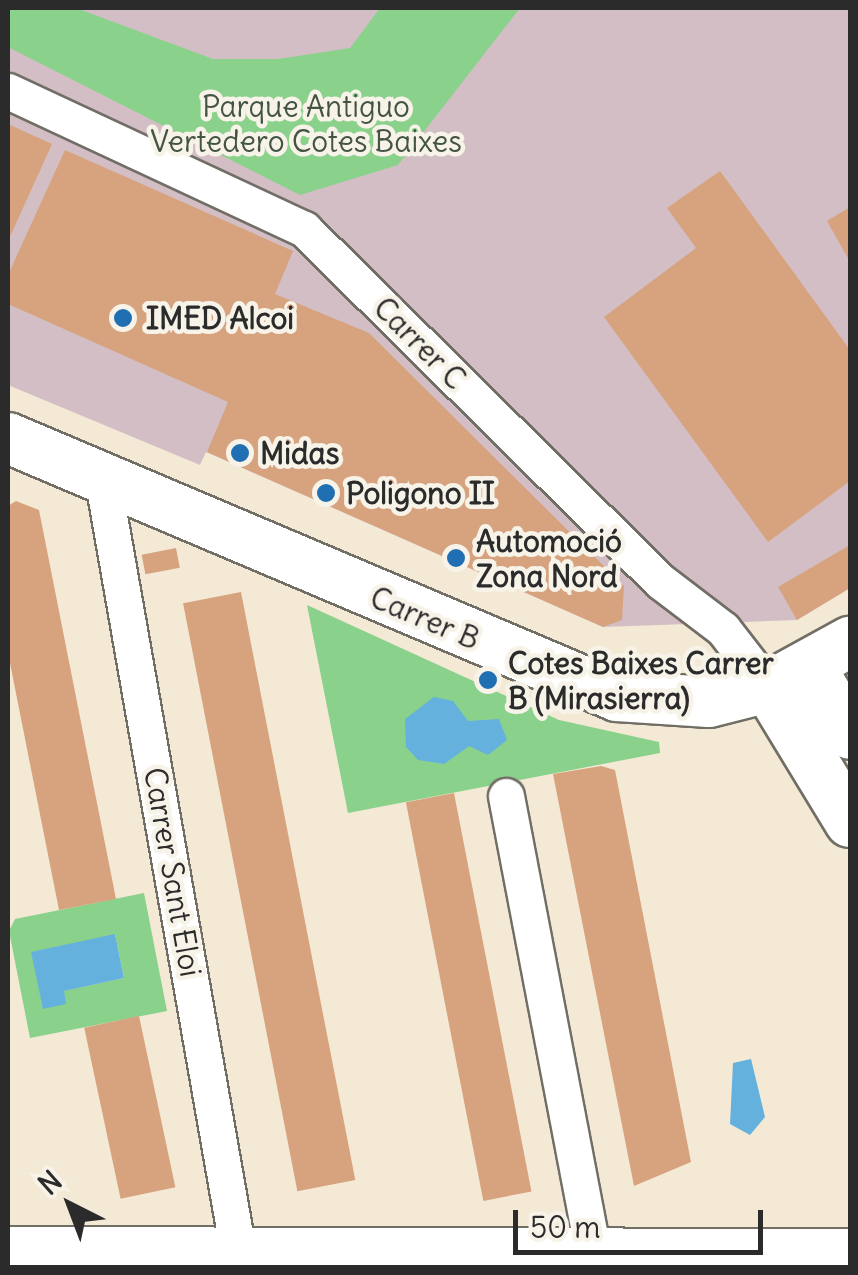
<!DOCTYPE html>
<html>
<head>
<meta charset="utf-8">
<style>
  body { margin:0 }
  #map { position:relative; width:858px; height:1275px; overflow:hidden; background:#f4e9d4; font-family:Delius,sans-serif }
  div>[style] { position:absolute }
  .industrial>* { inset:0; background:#d2bec4 }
  .green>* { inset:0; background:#8ad18c }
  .water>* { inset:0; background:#65b1de }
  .building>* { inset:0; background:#d7a37f; transform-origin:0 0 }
  .roads { filter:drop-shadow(2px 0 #716e66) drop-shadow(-2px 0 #716e66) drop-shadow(0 2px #716e66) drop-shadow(0 -2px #716e66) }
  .street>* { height:35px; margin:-17.5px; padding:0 17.5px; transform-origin:17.5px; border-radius:17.5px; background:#fff }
  .secondary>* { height:50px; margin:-25px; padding:0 25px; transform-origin:25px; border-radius:25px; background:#fff }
  .dots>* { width:28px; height:28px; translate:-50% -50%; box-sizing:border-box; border:5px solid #f7f3e8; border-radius:50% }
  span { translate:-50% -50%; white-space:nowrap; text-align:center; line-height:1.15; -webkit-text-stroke:9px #f7f3e8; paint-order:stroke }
  .park-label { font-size:30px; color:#435443 }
  .poi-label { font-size:30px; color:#2b2b2b; font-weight:700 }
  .left { translate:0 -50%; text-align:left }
  .street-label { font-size:30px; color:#2b2b2b }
  .frame { position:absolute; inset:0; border:10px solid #2b2b2b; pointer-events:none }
  .north { position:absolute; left:20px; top:1155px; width:100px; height:100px; -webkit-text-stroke:8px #f7f3e8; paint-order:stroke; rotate:318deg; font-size:28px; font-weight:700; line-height:40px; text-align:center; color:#2b2b2b }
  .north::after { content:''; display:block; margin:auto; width:35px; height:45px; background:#2b2b2b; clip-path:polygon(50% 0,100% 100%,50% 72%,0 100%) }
  .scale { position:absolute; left:513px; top:1210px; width:250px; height:45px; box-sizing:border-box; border:5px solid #2b2b2b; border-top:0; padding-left:12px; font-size:30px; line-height:35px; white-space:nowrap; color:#2b2b2b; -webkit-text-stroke:8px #f7f3e8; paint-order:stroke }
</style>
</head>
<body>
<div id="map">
  <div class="industrial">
    <div style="clip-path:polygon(8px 8px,850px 8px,850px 588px,797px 620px,603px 627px,206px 452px,200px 465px,8px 385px)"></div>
  </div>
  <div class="green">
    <div style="clip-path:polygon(8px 8px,76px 8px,213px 59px,278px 59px,350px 48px,380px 8px,520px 8px,398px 165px,300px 195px,8px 47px)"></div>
    <div style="clip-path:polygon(307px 605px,559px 720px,659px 742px,660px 753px,348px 813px)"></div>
    <div style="clip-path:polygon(evenodd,144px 893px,167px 1011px,30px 1038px,9px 931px,15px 919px,144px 893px,115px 934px,124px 978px,63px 991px,115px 934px)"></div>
  </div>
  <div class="water">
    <div style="clip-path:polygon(434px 697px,453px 701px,468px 721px,499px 719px,507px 740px,488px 755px,469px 746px,444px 764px,418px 760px,406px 747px,405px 719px)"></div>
    <div style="clip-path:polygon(115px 934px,124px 978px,64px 991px,66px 1004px,43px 1009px,31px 952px)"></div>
    <div style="clip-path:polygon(751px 1059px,765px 1117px,750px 1135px,730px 1124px,733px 1063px)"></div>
  </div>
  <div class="building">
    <div style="clip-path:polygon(8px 124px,52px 144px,8px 241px)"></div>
    <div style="clip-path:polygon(65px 150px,293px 251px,275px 294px,369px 333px,624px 586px,622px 620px,603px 627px,207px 452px,228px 402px,8px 304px,8px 275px)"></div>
    <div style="clip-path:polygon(720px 171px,850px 350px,850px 481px,768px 542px,604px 317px,696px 248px,667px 208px)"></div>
    <div style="clip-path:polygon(850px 207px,850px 262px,827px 221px)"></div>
    <div style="clip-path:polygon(16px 501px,39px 510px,116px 899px,59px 910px,8px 653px,8px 506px)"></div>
    <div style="clip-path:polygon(850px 545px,850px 588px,797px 620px,778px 587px)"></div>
    <div style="left:176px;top:548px;width:20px;height:35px;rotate:79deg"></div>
    <div style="left:241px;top:592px;width:599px;height:59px;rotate:79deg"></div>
    <div style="clip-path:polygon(601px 766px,615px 770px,691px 1162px,634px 1186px,553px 774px)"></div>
    <div style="left:454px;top:793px;width:406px;height:49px;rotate:79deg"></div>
    <div style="left:139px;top:1016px;width:175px;height:56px;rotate:78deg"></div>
  </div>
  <div class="roads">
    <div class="street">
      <div style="left:8px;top:91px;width:327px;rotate:25deg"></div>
      <div style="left:304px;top:229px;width:501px;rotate:44.68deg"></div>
      <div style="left:660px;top:581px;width:79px;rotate:37.3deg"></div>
      <div style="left:723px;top:629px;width:73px;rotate:52.2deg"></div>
      <div style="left:102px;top:476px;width:804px;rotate:80.05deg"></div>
      <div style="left:506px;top:796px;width:465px;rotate:79.2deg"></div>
    </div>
    <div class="secondary">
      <div style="left:8px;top:438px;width:661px;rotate:22.96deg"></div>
      <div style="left:617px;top:696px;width:92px;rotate:3.7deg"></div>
      <div style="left:709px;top:702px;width:61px;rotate:-14.3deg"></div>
      <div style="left:768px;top:687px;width:94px;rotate:-28.8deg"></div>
      <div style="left:809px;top:665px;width:80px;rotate:59.3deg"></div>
      <div style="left:768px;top:687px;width:158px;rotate:58.7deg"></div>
      <div style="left:8px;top:1252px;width:842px;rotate:0.14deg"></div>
    </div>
  </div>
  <div class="dots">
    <div style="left:123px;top:318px;background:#1f6fb2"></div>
    <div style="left:240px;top:453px;background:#1f6fb2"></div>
    <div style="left:326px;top:493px;background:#1f6fb2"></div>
    <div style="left:456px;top:558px;background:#1f6fb2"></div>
    <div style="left:488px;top:680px;background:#1f6fb2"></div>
  </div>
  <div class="park-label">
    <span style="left:306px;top:123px">Parque Antiguo<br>Vertedero Cotes Baixes</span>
  </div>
  <div class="poi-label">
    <span class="left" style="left:146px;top:318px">IMED Alcoi</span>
    <span class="left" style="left:260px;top:453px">Midas</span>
    <span class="left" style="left:346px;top:493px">Poligono II</span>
    <span class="left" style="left:476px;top:558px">Automoció<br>Zona Nord</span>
    <span class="left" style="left:508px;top:680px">Cotes Baixes Carrer<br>B (Mirasierra)</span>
  </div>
  <div class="street-label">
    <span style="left:420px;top:343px;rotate:45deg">Carrer C</span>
    <span style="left:425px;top:618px;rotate:23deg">Carrer B</span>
    <span style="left:173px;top:872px;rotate:80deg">Carrer Sant Eloi</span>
  </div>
  <div class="frame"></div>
  <div class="north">N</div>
  <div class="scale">50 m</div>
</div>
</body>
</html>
